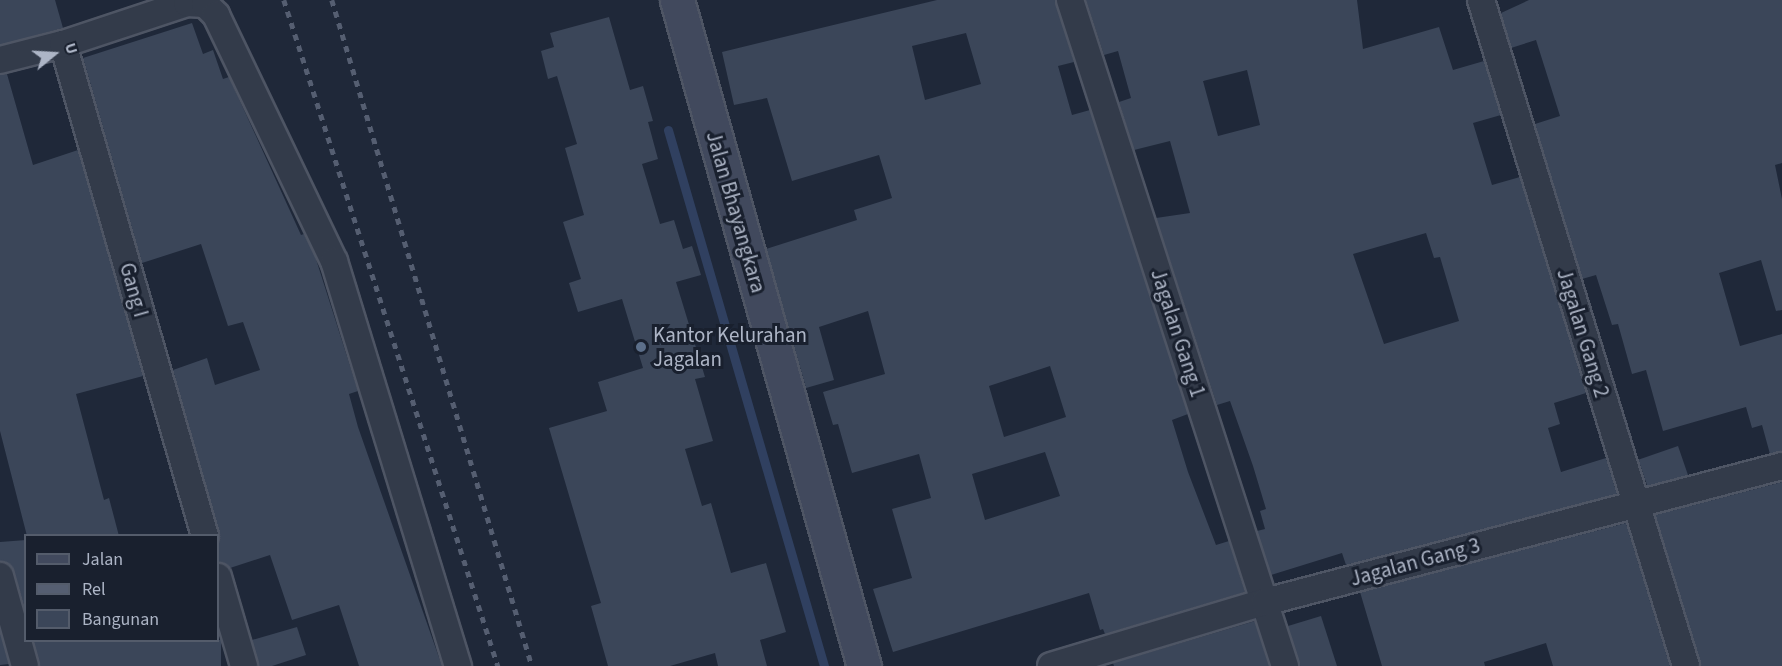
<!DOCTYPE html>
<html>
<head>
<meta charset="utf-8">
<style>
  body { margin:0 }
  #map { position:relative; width:1782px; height:666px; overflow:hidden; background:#1f2839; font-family:"Source Sans 3",sans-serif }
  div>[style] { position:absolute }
  .stream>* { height:9px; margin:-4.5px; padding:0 4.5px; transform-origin:4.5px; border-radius:4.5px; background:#304060 }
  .building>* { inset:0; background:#3b4659; transform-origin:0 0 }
  .roads { filter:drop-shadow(2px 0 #4e5564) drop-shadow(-2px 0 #4e5564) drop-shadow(0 2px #4e5564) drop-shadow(0 -2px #4e5564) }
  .street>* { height:26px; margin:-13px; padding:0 13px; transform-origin:13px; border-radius:13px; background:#333b4a }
  .secondary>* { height:33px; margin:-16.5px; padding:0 16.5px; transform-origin:16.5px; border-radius:16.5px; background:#41495d }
  .rail>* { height:4.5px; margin-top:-2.25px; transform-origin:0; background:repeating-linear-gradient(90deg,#555e71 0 6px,transparent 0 12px) }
  .dots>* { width:16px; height:16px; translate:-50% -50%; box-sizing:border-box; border:3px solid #19202e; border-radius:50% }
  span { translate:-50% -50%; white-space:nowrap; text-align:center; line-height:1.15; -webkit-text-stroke:6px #19202e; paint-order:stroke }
  .street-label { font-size:21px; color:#adb5c6 }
  .poi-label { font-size:21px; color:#adb5c6 }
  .left { translate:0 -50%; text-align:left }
  .legend { position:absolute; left:24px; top:534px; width:195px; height:108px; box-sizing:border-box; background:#19202e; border:2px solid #545c6b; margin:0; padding:8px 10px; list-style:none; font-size:18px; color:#adb5c6 }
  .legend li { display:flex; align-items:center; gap:12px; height:30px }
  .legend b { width:30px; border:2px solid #545c6b }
  .north { position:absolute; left:24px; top:24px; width:60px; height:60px; -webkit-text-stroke:4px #19202e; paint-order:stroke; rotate:72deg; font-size:16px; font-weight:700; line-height:24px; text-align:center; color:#adb5c6 }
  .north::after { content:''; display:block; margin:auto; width:21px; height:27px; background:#adb5c6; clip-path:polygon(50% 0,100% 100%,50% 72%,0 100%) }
</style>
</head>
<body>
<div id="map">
  <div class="stream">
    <div style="left:668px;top:130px;width:558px;rotate:73.77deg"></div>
  </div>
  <div class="building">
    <div style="clip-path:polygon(0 0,55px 0,63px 28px,0 45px)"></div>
    <div style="clip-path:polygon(evenodd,937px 0,1055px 0,1074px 62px,1058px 66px,1072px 115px,1090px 110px,1188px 414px,1172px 420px,1188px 472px,1216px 545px,1229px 541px,1245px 592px,1105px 634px,1103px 629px,1100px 630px,1089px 593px,893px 652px,873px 589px,912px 578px,892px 509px,931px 498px,919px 454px,852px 473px,838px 424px,833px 425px,823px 392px,885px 374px,868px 311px,819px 327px,834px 380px,806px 388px,766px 249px,857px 220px,854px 210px,892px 198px,879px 155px,792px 181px,767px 98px,734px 105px,722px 52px,937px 0,966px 33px,981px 84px,925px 100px,912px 46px,966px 33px,937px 0,1050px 366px,1066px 417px,1004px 437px,989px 386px,1050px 366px,937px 0,1045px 452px,1060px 496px,985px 520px,972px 474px,1045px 452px)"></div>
    <div style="clip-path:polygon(evenodd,1086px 0,1357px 0,1363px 49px,1439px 27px,1453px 70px,1484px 61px,1501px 115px,1473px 123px,1492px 185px,1520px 177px,1586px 393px,1554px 403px,1560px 424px,1548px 428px,1561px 472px,1606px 458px,1617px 494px,1346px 565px,1342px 553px,1271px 575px,1257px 531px,1265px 529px,1260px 511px,1266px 509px,1253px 466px,1230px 401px,1217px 405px,1156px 218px,1190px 213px,1170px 141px,1134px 150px,1119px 102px,1131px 98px,1118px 51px,1104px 55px,1086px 0,1247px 70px,1260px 125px,1218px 136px,1203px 81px,1247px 70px,1086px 0,1426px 233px,1434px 258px,1440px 257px,1459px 321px,1384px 344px,1353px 254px,1426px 233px)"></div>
    <div style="clip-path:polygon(1529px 0,1782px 0,1782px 163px,1775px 165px,1782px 199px,1782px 310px,1776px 311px,1761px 260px,1719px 273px,1740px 346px,1782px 334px,1782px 451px,1770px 454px,1762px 425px,1752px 428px,1746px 407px,1663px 431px,1646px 370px,1632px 374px,1618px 324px,1612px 325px,1596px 275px,1582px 279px,1535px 124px,1560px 116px,1536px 40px,1511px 48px,1501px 13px)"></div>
    <div style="clip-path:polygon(609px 17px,630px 90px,643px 86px,653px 121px,648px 122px,658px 159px,642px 164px,660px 224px,674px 220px,683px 249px,692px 246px,701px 275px,676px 282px,705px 377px,695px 379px,713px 441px,685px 449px,702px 506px,711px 503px,731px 573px,766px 563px,786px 632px,760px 640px,767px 666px,718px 666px,715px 653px,670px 666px,608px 666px,591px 606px,601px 603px,549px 428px,607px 411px,598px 382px,643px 368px,622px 299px,578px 312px,569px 283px,581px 279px,563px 222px,584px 215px,565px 148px,577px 144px,557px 76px,548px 79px,541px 51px,554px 47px,550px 33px)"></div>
    <div style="clip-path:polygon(192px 23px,203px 54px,213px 50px,223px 79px,229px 77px,301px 235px,304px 234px,315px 256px,358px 391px,349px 394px,358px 427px,442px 666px,359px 666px,339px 605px,292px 620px,270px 555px,230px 568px,218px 562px,219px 532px,173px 370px,207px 358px,215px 385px,260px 370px,243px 322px,228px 326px,201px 244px,142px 263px,83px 58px)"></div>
    <div style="clip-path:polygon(7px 74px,33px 165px,78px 150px,143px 376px,76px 394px,104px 500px,109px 498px,119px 536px,27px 536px,0 431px,0 75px)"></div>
    <div style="left:1678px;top:446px;width:31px;height:42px;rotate:71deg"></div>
    <div style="clip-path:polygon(1782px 482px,1782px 666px,1701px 666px,1655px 515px)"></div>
    <div style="clip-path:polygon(1626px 523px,1670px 666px,1553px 666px,1546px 643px,1484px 662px,1485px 666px,1382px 666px,1360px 592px)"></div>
    <div style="clip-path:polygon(26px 540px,26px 612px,14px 571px,0 561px,0 542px)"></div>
    <div style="clip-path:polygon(1321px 616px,1337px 666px,1300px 666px,1288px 626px)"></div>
    <div style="clip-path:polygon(1255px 621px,1269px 666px,1114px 666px,1113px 663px)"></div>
    <div style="clip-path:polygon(297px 627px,306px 655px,272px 666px,259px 666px,252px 640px)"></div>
    <div style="clip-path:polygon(0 632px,9px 664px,0 665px)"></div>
    <div style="left:33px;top:640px;width:188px;height:27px"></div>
  </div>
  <div class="roads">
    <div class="street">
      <div style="left:1070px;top:0;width:700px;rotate:72.11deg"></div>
      <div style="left:1481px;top:0;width:697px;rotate:72.89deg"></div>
      <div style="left:63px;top:44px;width:512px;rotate:73.9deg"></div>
      <div style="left:0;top:60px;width:65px;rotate:-14.3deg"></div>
      <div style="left:63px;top:44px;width:131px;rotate:-18.3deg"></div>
      <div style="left:187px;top:3px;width:18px;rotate:3deg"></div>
      <div style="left:205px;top:4px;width:16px;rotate:45deg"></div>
      <div style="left:216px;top:15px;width:273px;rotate:64.4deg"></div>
      <div style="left:334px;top:261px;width:424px;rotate:73deg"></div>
      <div style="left:0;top:576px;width:93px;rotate:74.5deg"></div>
      <div style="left:218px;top:577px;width:93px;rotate:73.7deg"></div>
      <div style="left:1051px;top:666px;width:223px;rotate:-16.7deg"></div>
      <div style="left:1265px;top:602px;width:535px;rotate:-14.74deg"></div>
    </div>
    <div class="secondary">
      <div style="left:677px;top:0;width:692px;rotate:74.32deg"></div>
    </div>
  </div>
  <div class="rail">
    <div style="left:284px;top:0;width:700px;rotate:72.19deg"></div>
    <div style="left:332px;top:0;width:695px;rotate:73.28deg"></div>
  </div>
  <div class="dots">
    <div style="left:641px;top:347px;background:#5c6f8a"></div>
  </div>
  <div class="street-label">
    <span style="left:736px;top:212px;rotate:74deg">Jalan Bhayangkara</span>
    <span style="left:134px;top:290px;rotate:74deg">Gang I</span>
    <span style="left:1178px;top:333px;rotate:72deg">Jagalan Gang 1</span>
    <span style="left:1583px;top:333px;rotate:73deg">Jagalan Gang 2</span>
    <span style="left:1415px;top:562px;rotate:-15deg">Jagalan Gang 3</span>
  </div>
  <div class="poi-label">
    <span class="left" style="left:653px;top:347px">Kantor Kelurahan<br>Jagalan</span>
  </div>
  <ul class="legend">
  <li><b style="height:8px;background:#41495d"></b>Jalan</li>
  <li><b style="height:8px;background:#555e71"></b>Rel</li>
  <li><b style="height:16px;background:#3b4659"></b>Bangunan</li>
  </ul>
  <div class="north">U</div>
</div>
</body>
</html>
